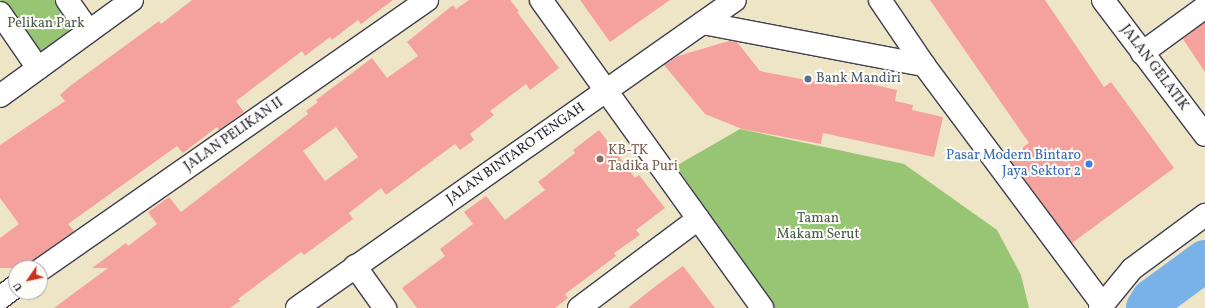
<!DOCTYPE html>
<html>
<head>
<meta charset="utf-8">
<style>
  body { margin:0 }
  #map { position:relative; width:1205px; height:308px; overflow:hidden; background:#ede5c6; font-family:Vollkorn,serif }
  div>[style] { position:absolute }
  .green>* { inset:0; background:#97c574 }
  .river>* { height:42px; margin:-21px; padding:0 21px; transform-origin:21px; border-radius:21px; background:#79b1e9 }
  .building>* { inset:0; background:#f5a29e }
  .roads { filter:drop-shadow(1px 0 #403f50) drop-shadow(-1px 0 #403f50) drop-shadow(0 1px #403f50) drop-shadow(0 -1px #403f50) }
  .minor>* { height:22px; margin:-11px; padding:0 11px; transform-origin:11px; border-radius:11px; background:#fff }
  .dots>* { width:11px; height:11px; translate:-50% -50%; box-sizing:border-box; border:2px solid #fdfcf7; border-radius:50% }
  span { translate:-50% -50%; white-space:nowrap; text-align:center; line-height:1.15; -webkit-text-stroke:4px #fdfcf7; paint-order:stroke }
  .park-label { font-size:14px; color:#4b5b4f }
  .street-label { font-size:14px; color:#22223b }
  .service-label { font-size:14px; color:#4e5e75 }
  .left { translate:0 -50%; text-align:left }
  .education-label { font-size:14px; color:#785e54 }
  .shop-label { font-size:14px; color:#366cbe }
  .right { translate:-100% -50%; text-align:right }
  .north { position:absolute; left:8px; top:260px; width:40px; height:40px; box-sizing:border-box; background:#fdfcf7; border:1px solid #a5a5ac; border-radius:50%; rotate:236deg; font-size:11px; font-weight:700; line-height:16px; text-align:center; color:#22223b }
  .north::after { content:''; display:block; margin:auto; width:14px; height:18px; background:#c8321e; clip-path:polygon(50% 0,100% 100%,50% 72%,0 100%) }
</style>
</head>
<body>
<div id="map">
  <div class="green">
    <div style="clip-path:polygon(0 0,57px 0,80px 32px,42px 59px)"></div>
    <div style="clip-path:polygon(740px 129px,904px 164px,997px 230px,1021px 275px,1029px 308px,775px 308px,676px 166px)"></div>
  </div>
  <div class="river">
    <div style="left:1147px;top:308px;width:9px;rotate:-58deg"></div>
    <div style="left:1152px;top:300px;width:66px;rotate:-36.3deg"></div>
  </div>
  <div class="building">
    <div style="clip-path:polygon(192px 0,393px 0,361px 24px,358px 20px,332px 40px,330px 37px,305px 56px,302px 51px,236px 101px,244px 112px,219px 130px,217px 127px,183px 153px,177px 146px,68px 224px,74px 231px,23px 268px,0 268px,0 238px,19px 224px,0 198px,0 145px,65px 101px,60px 95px,70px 86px,159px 21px,161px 24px)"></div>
    <div style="clip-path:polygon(evenodd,469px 0,510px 0,519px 11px,517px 12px,559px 68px,530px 90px,526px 84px,490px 111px,494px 115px,470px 134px,474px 140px,460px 150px,455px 144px,386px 195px,381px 188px,349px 213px,353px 219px,304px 255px,301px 252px,238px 299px,240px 301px,230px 308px,54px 308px,108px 268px,92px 268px,126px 243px,128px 246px,157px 224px,148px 212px,169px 197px,181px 212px,308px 114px,306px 111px,318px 102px,316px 100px,372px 58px,387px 78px,418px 56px,407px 42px,453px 5px,456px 9px,469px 0,336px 127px,358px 157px,325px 181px,303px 151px,336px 127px)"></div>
    <div style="clip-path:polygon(580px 0,670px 0,610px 42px)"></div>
    <div style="clip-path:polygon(930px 0,1045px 0,1104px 87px,1111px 82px,1174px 168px,1072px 243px,1008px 157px,1029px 143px)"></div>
    <div style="clip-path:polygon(1205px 22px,1205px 72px,1183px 39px)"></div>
    <div style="clip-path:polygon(729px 41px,737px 42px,760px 71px,837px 86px,839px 77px,897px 90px,895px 101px,913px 105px,912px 110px,943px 117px,934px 157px,823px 133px,821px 144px,742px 129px,705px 114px,664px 65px,678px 56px)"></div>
    <div style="clip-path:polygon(599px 130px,635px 178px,639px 175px,665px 208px,636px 230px,640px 235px,614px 253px,616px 256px,565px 294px,568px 298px,555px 308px,417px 308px,402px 288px,445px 256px,440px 249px,473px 224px,464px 212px,486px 196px,505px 220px,545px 190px,538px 182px,575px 153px,573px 150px)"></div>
    <div style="clip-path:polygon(683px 266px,715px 308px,628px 308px,657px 285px)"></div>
  </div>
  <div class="roads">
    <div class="minor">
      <div style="left:67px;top:0;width:38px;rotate:55deg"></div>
      <div style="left:541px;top:0;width:379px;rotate:54.3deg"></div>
      <div style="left:880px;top:0;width:78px;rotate:55.9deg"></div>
      <div style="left:924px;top:65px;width:298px;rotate:53.3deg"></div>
      <div style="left:1103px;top:0;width:169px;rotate:52.9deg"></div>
      <div style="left:0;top:13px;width:67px;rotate:55.4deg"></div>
      <div style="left:703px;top:23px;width:225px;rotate:10.8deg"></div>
      <div style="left:1142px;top:53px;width:78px;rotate:-36.1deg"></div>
      <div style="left:0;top:96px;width:163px;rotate:-36deg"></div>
      <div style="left:355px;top:266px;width:52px;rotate:54.5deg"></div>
      <div style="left:40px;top:270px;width:472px;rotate:-34.9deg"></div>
      <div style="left:0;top:298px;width:20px;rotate:-37deg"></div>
      <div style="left:297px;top:308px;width:535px;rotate:-35.11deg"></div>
      <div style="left:579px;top:308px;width:149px;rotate:-36.8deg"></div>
      <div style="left:1100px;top:308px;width:50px;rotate:-50.6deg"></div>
      <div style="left:1132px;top:269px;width:91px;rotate:-36.5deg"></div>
    </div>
  </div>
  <div class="dots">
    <div style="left:808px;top:79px;background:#5c6f8a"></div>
    <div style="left:600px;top:159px;background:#8d6e63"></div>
    <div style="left:1089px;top:164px;background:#3f7fe0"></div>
  </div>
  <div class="park-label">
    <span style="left:46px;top:24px">Pelikan Park</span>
    <span style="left:818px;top:227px">Taman<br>Makam Serut</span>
  </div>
  <div class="street-label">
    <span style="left:1154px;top:68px;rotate:53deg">JALAN GELATIK</span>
    <span style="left:234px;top:135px;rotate:-35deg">JALAN PELIKAN II</span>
    <span style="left:516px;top:154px;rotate:-35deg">JALAN BINTARO TENGAH</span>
  </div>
  <div class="service-label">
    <span class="left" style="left:816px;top:79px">Bank Mandiri</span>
  </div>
  <div class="education-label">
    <span class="left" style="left:608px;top:159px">KB-TK<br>Tadika Puri</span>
  </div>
  <div class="shop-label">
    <span class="right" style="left:1081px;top:164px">Pasar Modern Bintaro<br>Jaya Sektor 2</span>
  </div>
  <div class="north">U</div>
</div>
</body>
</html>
